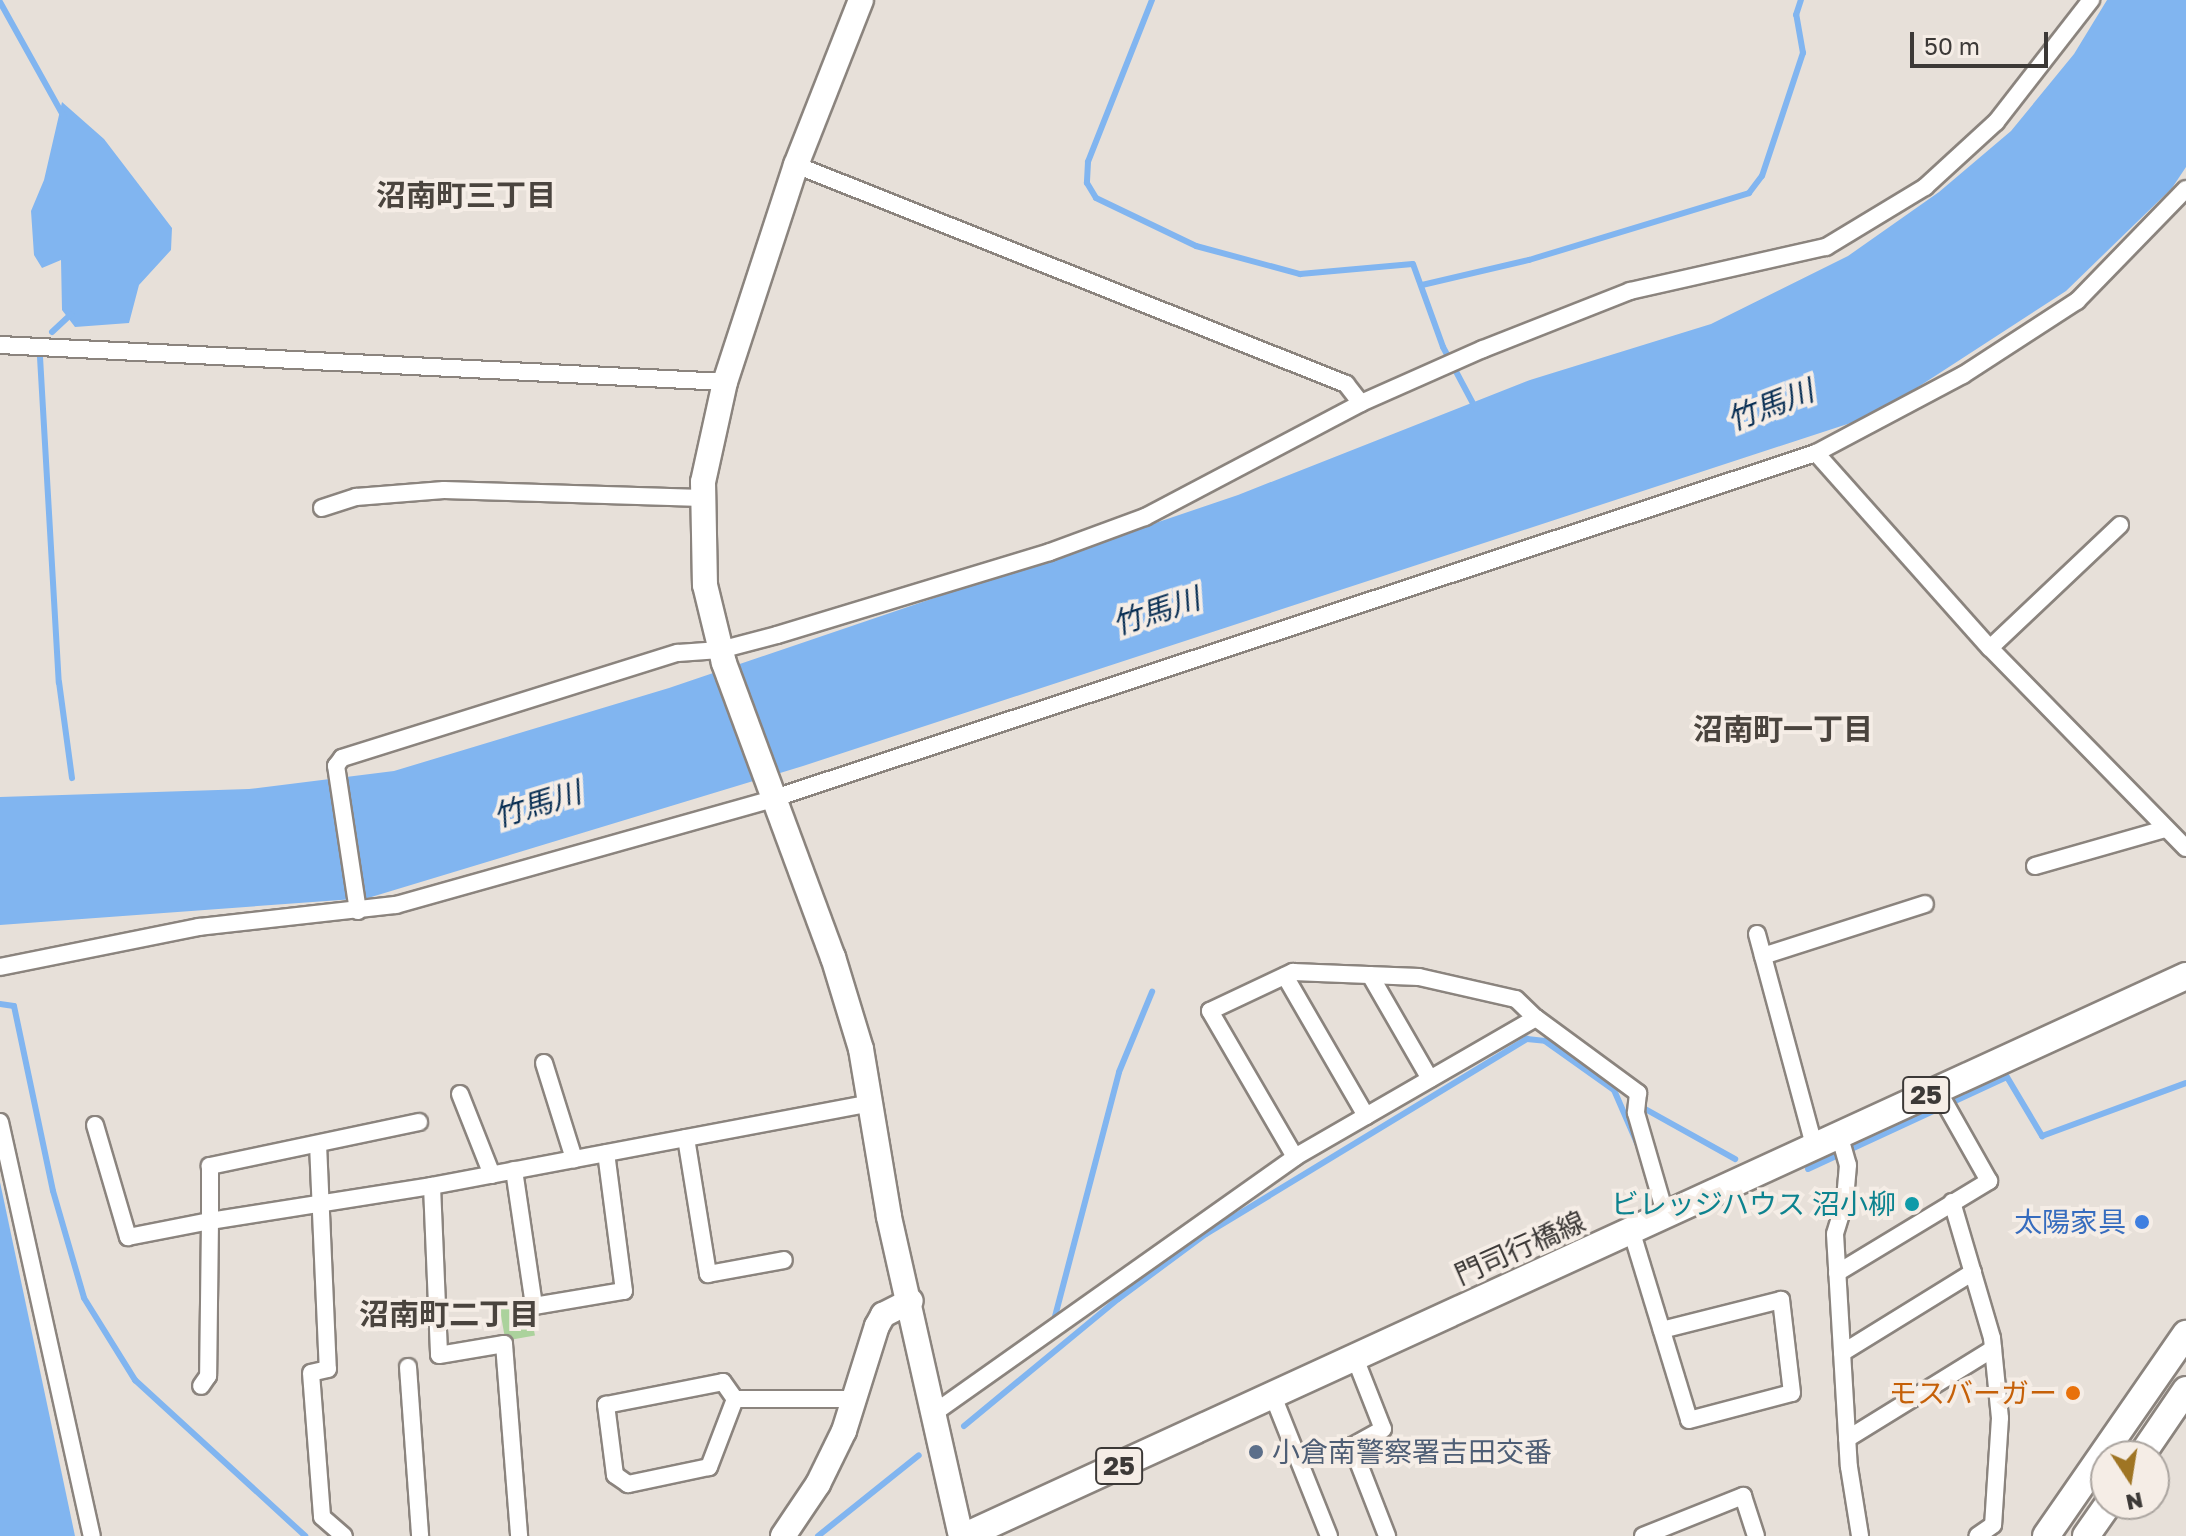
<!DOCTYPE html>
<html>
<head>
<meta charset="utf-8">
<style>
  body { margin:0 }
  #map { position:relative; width:2186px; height:1536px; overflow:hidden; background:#e7e0d9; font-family:"Golos Text","Noto Sans JP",sans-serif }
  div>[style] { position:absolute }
  .green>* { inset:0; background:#abd29c; transform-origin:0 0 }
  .water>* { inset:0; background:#81b5f0 }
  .stream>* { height:6px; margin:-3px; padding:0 3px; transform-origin:3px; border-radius:3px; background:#81b5f0 }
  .roads { filter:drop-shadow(2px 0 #8b847e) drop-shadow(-2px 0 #8b847e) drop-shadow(0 2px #8b847e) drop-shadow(0 -2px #8b847e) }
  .street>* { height:16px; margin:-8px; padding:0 8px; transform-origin:8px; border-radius:8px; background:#fff }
  .secondary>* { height:24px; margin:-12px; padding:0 12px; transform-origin:12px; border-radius:12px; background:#fff }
  .primary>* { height:26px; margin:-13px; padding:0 13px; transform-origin:13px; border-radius:13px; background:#fff }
  .dots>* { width:22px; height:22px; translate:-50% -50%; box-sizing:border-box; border:4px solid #f5ede6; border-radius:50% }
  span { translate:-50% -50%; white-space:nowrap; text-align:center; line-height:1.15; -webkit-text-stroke:8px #f5ede6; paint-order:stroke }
  .shield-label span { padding:2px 6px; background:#f5ede6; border:2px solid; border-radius:6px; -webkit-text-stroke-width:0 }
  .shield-label { font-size:26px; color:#3c3937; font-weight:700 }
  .culture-label { font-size:28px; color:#0d838f }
  .right { translate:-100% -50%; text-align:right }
  .shop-label { font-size:28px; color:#366cbe }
  .street-label { font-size:28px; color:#3c3937 }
  .food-label { font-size:28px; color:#c56008 }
  .service-label { font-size:28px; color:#4e5e75 }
  .left { translate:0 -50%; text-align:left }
  .neighbourhood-label { font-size:30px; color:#4a443e; font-weight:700 }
  .water-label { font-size:30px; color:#092f54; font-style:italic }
  .north { position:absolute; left:2090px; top:1440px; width:80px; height:80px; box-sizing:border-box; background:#f5ede6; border:2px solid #aba5a0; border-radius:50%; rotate:168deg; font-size:22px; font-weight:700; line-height:32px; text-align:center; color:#3c3937 }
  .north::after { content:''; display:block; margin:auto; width:28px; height:36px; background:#9f7524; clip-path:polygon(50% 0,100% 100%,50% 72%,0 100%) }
  .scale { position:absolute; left:1910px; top:32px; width:138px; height:36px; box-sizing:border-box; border:4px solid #3c3937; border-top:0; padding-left:10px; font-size:24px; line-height:28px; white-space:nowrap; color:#3c3937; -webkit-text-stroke:6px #f5ede6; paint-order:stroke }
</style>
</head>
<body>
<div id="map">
  <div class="green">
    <div style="left:528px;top:1296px;width:40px;height:30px;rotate:80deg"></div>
  </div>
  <div class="water">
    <div style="clip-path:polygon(2107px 0,2186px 0,2186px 167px,2172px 188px,2066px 291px,1875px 415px,803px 766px,368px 898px,0 925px,0 797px,249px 789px,394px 771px,669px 688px,1238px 495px,1530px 380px,1711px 324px,1848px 256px,1939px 192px,2011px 131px,2074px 54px)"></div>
    <div style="clip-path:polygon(62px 102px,104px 139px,172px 228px,171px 250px,139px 285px,129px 323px,75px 327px,62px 310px,61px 260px,42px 268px,34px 255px,31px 211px,44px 180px)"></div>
    <div style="clip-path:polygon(0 1182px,75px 1536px,0 1536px)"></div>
  </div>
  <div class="stream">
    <div style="left:1152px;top:0;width:174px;rotate:111.6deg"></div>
    <div style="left:1088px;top:162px;width:21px;rotate:93deg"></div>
    <div style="left:1087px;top:183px;width:17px;rotate:59deg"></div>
    <div style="left:1096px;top:198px;width:111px;rotate:25.6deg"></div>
    <div style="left:1196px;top:246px;width:108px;rotate:15.1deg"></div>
    <div style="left:1300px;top:274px;width:113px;rotate:-5.1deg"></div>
    <div style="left:1413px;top:264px;width:88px;rotate:70.1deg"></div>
    <div style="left:1443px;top:347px;width:70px;rotate:62deg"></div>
    <div style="left:0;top:2px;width:132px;rotate:60.9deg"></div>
    <div style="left:1422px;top:285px;width:110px;rotate:-13.2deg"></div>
    <div style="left:1529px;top:260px;width:230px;rotate:-16.9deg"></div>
    <div style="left:1749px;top:193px;width:21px;rotate:-53deg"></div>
    <div style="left:1762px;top:176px;width:130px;rotate:-71.6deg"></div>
    <div style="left:1803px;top:53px;width:39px;rotate:-100deg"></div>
    <div style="left:1796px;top:15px;width:16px;rotate:-72deg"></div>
    <div style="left:52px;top:332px;width:26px;rotate:-43deg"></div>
    <div style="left:40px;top:357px;width:326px;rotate:86.7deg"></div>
    <div style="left:59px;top:682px;width:97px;rotate:82.3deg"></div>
    <div style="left:0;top:1004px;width:14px;rotate:8deg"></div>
    <div style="left:14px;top:1006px;width:189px;rotate:78.1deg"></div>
    <div style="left:53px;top:1191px;width:111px;rotate:73.8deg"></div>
    <div style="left:84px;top:1298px;width:97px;rotate:58.1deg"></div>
    <div style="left:135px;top:1380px;width:231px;rotate:42.5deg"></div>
    <div style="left:1647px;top:1110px;width:101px;rotate:29.1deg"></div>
    <div style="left:1808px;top:1169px;width:219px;rotate:-24.8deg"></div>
    <div style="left:2007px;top:1077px;width:69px;rotate:59.3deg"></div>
    <div style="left:2042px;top:1136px;width:153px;rotate:-20.2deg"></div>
    <div style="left:1053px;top:1324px;width:260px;rotate:-75.3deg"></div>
    <div style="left:1119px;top:1072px;width:87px;rotate:-67.6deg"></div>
    <div style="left:964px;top:1426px;width:200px;rotate:-39.5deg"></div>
    <div style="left:1118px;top:1299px;width:109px;rotate:-36.5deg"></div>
    <div style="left:1206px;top:1234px;width:376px;rotate:-31.3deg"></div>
    <div style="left:1527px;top:1039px;width:18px;rotate:6deg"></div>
    <div style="left:1545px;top:1041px;width:85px;rotate:35.4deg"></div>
    <div style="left:1614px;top:1090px;width:58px;rotate:66.5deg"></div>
    <div style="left:818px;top:1536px;width:129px;rotate:-38.7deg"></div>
  </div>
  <div class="roads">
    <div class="street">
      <div style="left:796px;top:165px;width:592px;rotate:21.71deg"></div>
      <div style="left:1346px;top:384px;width:24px;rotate:52deg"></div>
      <div style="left:0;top:345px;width:726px;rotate:2.92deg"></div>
      <div style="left:1816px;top:453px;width:261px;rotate:48.3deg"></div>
      <div style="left:1990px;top:648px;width:280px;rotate:45.6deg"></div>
      <div style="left:322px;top:508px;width:36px;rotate:-18deg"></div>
      <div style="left:356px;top:497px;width:88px;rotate:-4.5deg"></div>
      <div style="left:444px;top:490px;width:258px;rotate:1.8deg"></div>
      <div style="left:1990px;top:648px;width:179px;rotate:-43.4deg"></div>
      <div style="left:2035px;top:866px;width:135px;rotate:-15.9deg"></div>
      <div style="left:358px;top:911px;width:147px;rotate:-98.6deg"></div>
      <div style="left:336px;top:766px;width:10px;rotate:-53deg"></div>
      <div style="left:342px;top:758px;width:352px;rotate:-17.4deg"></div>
      <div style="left:678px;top:653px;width:42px;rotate:-4.1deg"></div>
      <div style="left:720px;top:650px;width:59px;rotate:-14.7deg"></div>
      <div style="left:777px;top:635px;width:285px;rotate:-16.9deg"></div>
      <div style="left:1050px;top:552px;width:101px;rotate:-20.2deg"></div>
      <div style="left:1145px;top:517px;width:244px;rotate:-27.8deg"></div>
      <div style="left:1361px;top:403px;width:133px;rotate:-23.9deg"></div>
      <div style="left:1483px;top:349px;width:158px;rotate:-21.5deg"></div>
      <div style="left:1630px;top:291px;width:201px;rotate:-12.7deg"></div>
      <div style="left:1826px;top:247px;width:116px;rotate:-31.2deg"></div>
      <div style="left:1925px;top:187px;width:96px;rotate:-42.5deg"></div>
      <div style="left:1996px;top:122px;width:155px;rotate:-52.1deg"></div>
      <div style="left:1757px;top:934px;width:219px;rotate:74.9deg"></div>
      <div style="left:1763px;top:956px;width:170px;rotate:-17.8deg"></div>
      <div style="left:0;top:967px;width:203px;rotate:-11.4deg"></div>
      <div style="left:199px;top:927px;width:198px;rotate:-6.4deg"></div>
      <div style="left:396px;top:905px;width:391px;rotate:-15.7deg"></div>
      <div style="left:772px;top:799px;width:1100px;rotate:-18.34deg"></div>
      <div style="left:1816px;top:453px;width:166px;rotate:-28deg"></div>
      <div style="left:1963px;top:375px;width:136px;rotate:-33deg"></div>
      <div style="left:2077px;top:301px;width:156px;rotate:-45.8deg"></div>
      <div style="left:1370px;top:975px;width:120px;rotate:60deg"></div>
      <div style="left:1285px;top:976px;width:162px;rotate:59.9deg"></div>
      <div style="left:544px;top:1063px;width:101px;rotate:72.6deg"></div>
      <div style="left:460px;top:1094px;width:87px;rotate:68.4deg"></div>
      <div style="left:0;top:1122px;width:424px;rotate:77.5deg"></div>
      <div style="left:419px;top:1122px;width:214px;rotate:168.1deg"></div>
      <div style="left:210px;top:1166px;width:55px;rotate:90deg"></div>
      <div style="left:210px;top:1221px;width:225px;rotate:-9deg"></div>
      <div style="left:432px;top:1186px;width:448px;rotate:-10.7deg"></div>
      <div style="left:95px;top:1125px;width:117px;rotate:73.6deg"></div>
      <div style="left:128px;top:1237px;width:84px;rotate:-11deg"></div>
      <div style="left:210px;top:1221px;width:155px;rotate:90.7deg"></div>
      <div style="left:208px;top:1376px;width:12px;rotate:125deg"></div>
      <div style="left:1839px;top:1134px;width:32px;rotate:74deg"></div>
      <div style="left:1848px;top:1165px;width:36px;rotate:95deg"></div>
      <div style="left:1845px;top:1201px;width:34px;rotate:107deg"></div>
      <div style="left:1835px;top:1234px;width:233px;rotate:86.6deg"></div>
      <div style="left:1849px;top:1467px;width:70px;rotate:80.9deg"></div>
      <div style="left:686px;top:1138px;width:138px;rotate:80.8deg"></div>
      <div style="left:708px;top:1274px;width:77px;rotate:-10.4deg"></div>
      <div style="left:318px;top:1144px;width:225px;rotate:87.5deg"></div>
      <div style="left:328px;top:1369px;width:17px;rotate:167deg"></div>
      <div style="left:311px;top:1373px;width:144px;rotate:85.6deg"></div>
      <div style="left:322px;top:1517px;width:29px;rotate:41deg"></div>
      <div style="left:1295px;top:1157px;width:169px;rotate:-120.2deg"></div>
      <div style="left:1210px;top:1011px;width:92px;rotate:-25.2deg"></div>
      <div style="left:1293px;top:972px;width:126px;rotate:2.3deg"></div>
      <div style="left:1419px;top:977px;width:99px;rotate:12.8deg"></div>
      <div style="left:1516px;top:999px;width:28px;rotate:44deg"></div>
      <div style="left:514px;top:1170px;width:137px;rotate:81.6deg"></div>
      <div style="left:534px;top:1306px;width:91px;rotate:-9.5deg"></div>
      <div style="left:624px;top:1291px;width:139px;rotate:-97.4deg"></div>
      <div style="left:432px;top:1186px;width:169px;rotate:87.6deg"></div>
      <div style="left:439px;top:1355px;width:66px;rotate:-9.6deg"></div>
      <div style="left:504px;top:1344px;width:193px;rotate:85.5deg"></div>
      <div style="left:1952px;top:1202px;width:142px;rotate:73.6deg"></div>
      <div style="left:1992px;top:1338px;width:80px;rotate:84.3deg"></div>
      <div style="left:2000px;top:1418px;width:107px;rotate:93.7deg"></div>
      <div style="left:1993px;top:1525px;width:19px;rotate:145deg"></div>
      <div style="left:1632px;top:1233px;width:195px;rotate:73deg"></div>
      <div style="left:1689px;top:1420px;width:106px;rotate:-14.7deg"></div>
      <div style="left:1792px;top:1393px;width:94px;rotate:-96.7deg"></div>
      <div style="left:1781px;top:1300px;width:123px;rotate:165.9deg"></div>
      <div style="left:1837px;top:1273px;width:178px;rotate:-31.2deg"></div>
      <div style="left:1989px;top:1181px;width:106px;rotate:-119.5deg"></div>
      <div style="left:1842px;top:1353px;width:154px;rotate:-31.7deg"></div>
      <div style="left:1355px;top:1358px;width:76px;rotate:68.5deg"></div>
      <div style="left:1383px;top:1429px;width:35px;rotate:151deg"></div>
      <div style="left:1352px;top:1446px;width:97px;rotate:68.7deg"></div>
      <div style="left:408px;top:1367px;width:169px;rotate:85.9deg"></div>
      <div style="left:1273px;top:1396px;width:151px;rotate:68.2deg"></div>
      <div style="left:735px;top:1399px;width:73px;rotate:110.9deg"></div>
      <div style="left:709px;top:1467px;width:83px;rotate:168.1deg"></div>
      <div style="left:628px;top:1484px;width:16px;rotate:-145deg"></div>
      <div style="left:615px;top:1475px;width:71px;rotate:-97.3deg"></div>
      <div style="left:606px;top:1405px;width:119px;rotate:-11.1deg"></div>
      <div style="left:723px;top:1382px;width:21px;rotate:55deg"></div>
      <div style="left:735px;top:1399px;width:120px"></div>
      <div style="left:934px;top:1413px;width:443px;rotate:-35.3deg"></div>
      <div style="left:1295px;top:1157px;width:278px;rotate:-30deg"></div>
      <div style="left:1536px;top:1018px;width:127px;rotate:36.3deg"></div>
      <div style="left:1638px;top:1093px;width:20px;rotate:96deg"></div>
      <div style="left:1636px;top:1113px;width:104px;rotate:73.8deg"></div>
      <div style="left:1847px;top:1439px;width:172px;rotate:-31.7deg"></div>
      <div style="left:1643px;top:1536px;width:108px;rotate:-21.8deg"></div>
      <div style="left:1743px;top:1496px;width:42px;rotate:72deg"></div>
    </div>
    <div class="secondary">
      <div style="left:861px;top:0;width:177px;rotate:111.5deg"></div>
      <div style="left:796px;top:165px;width:228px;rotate:108.1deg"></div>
      <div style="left:725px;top:382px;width:102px;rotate:102.4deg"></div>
      <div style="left:703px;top:482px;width:103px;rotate:88.9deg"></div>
      <div style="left:705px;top:585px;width:80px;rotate:76.3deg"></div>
      <div style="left:724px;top:663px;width:314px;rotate:69.7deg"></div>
      <div style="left:833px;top:957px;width:96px;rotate:73.1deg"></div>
      <div style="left:861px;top:1049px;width:170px;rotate:80.5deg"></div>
      <div style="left:889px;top:1217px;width:327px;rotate:77.3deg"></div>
      <div style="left:783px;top:1536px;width:63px;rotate:-56.1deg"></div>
      <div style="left:818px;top:1484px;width:59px;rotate:-63.9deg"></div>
      <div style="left:844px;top:1431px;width:110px;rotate:-72.6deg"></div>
      <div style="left:877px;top:1326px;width:13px;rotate:-61deg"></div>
      <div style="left:883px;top:1315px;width:31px;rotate:-27deg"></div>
    </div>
    <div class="primary">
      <div style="left:2141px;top:1456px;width:80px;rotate:-55.7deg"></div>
      <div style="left:965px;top:1536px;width:1343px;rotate:-24.64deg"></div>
      <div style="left:2046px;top:1536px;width:246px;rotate:-55.3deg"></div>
      <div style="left:2086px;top:1536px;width:39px;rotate:-55deg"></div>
    </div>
  </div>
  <div class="dots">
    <div style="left:1912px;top:1204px;background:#0f9aa8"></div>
    <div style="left:2142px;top:1222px;background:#3f7fe0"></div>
    <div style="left:2073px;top:1393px;background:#e8710a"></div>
    <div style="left:1256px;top:1452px;background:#5c6f8a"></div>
  </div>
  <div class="shield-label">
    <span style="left:1926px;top:1095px">25</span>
    <span style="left:1119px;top:1466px">25</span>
  </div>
  <div class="culture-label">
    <span class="right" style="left:1896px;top:1204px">ビレッジハウス 沼小柳</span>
  </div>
  <div class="shop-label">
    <span class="right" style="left:2126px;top:1222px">太陽家具</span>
  </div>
  <div class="street-label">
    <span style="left:1520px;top:1248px;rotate:-24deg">門司行橋線</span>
  </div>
  <div class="food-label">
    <span class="right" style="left:2057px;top:1393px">モスバーガー</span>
  </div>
  <div class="service-label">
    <span class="left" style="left:1272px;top:1452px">小倉南警察署吉田交番</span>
  </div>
  <div class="neighbourhood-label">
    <span style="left:466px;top:195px">沼南町三丁目</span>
    <span style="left:1783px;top:729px">沼南町一丁目</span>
    <span style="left:449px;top:1314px">沼南町二丁目</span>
  </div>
  <div class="water-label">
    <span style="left:1770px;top:405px;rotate:-21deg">竹馬川</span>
    <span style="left:1156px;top:611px;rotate:-18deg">竹馬川</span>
    <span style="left:537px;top:804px;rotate:-17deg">竹馬川</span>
  </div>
  <div class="north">N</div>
  <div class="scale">50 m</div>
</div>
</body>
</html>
